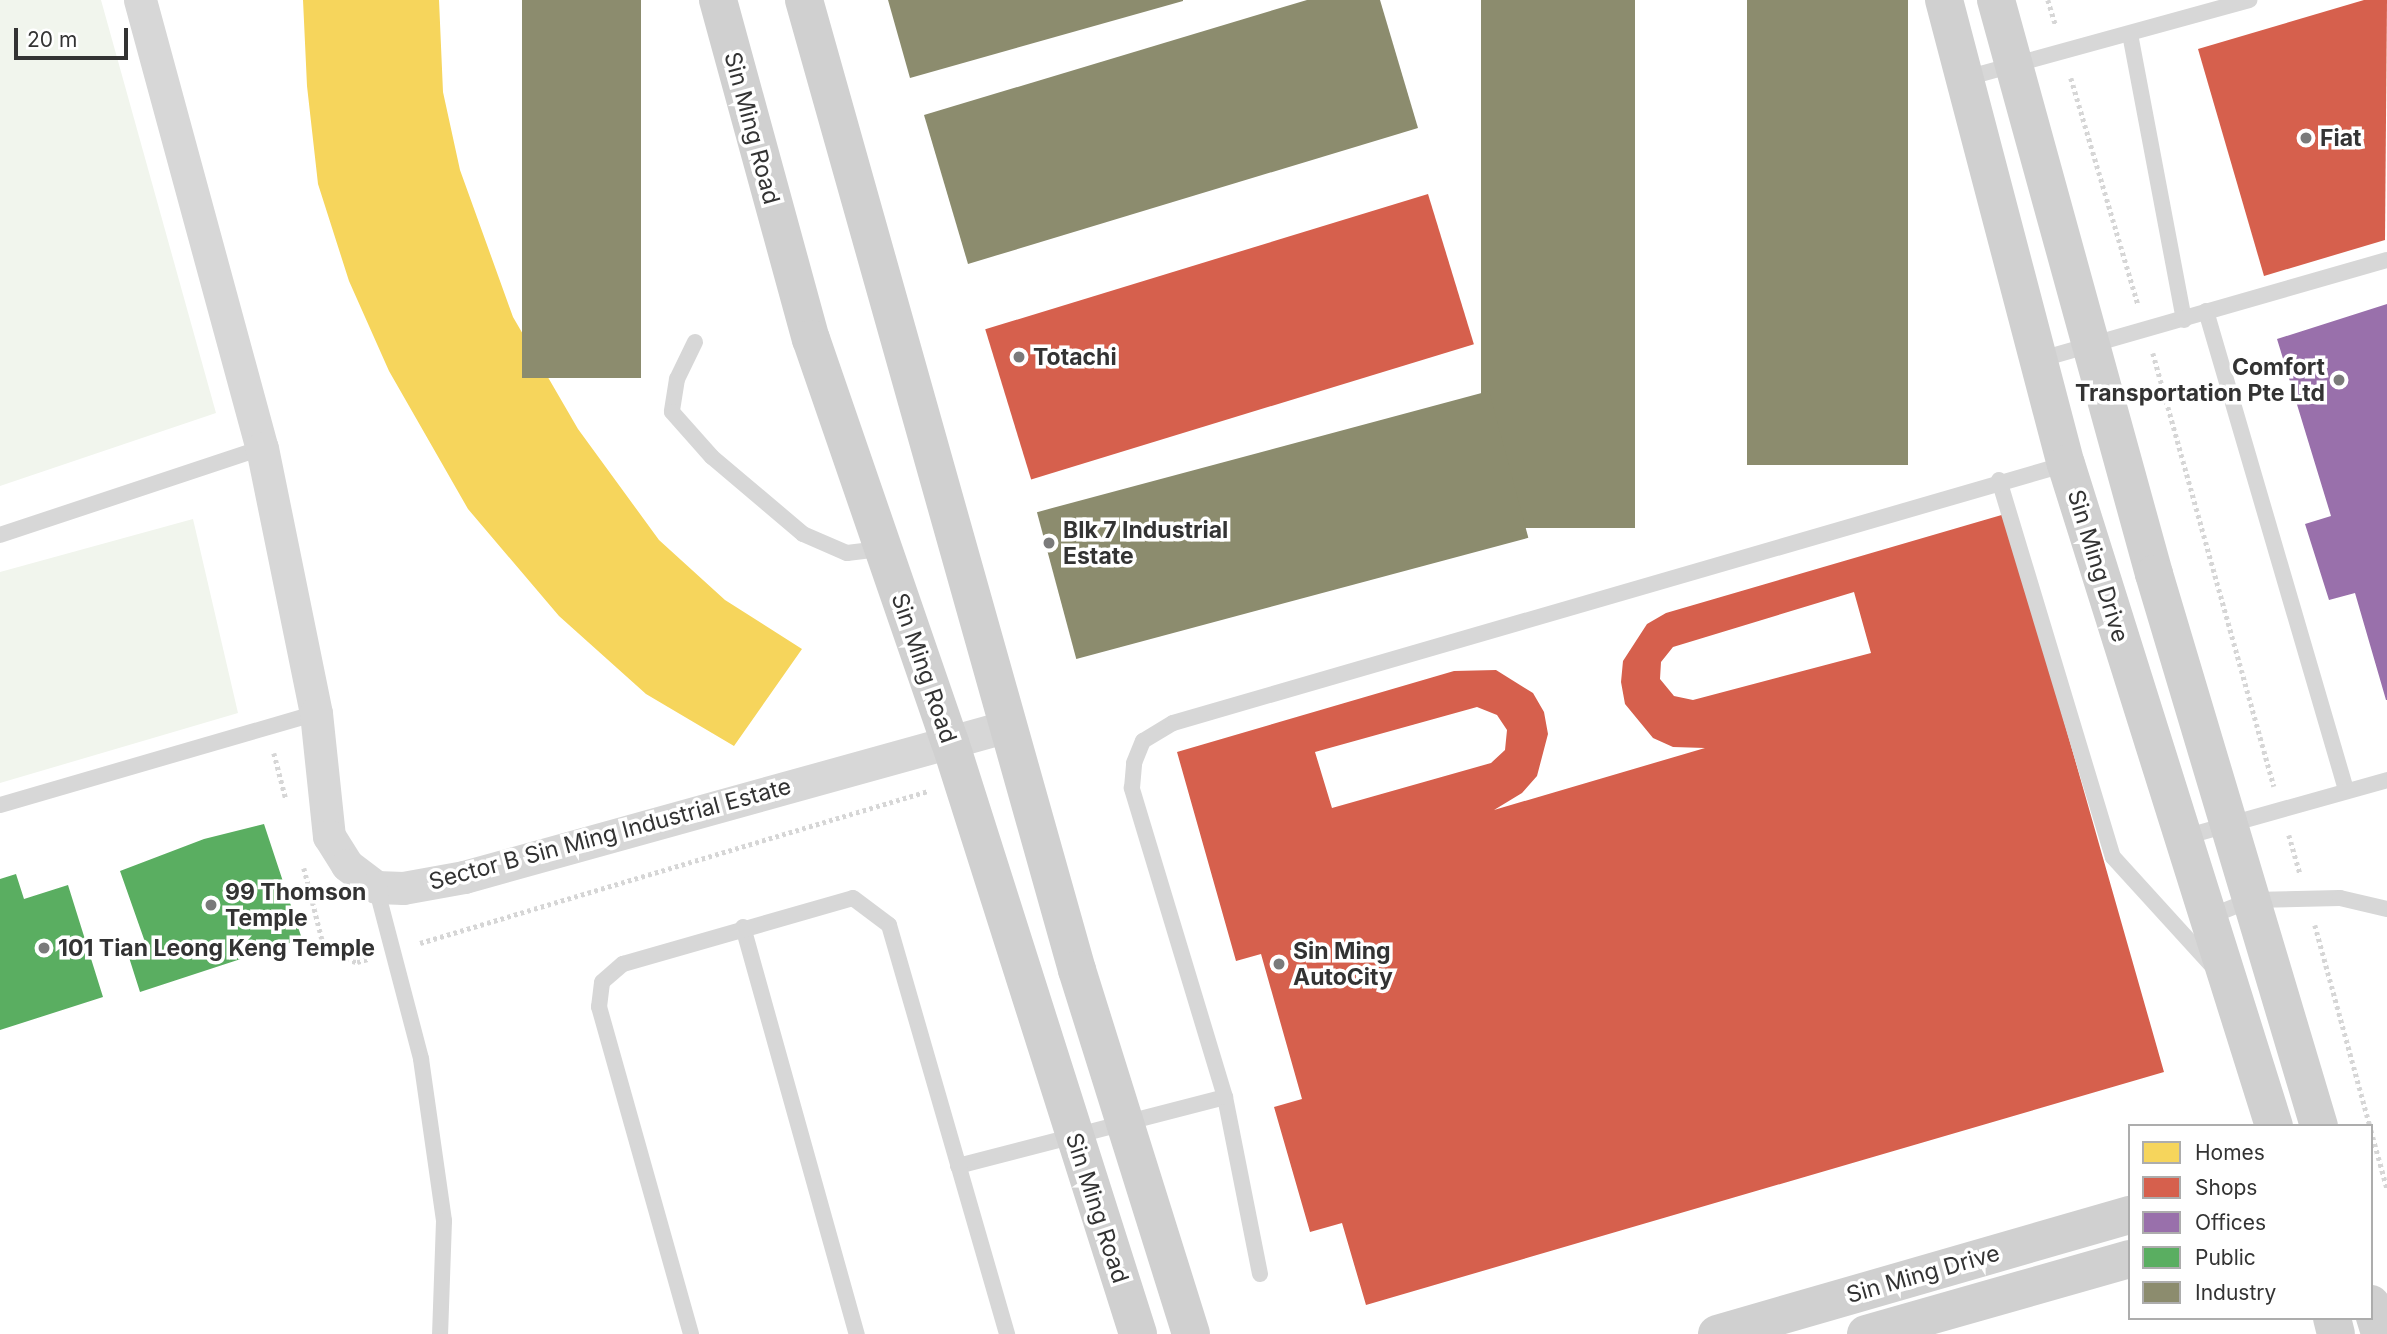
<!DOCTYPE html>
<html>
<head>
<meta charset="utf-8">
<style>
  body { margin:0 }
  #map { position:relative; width:2387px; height:1334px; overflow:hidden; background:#fff; font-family:Inter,sans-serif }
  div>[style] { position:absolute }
  .green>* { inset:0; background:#f1f5ed }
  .homes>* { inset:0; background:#f6d55c }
  .shops>* { inset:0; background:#d6604d; transform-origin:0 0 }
  .offices>* { inset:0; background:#9970ab }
  .public>* { inset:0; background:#5aae61 }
  .industry>* { inset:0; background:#8c8c6e; transform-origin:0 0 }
  .path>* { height:4.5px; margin-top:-2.25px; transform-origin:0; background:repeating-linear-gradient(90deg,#d6d6d6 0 3.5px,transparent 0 7px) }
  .lane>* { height:16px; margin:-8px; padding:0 8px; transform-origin:8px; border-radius:8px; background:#d7d7d7 }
  .street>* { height:33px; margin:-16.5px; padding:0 16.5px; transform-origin:16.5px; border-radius:16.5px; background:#d7d7d7 }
  .secondary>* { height:38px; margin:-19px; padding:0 19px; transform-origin:19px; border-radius:19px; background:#d0d0d0 }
  .dots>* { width:19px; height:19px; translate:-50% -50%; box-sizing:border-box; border:4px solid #fff; border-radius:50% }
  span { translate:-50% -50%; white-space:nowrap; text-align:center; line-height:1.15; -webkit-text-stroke:7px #fff; paint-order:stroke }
  .street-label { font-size:23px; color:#333 }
  .poi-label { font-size:23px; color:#333; font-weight:700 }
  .left { translate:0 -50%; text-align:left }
  .right { translate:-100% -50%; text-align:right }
  .legend { position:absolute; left:2128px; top:1124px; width:245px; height:196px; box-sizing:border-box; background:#fff; border:2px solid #adadad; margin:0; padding:9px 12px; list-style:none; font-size:21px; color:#333 }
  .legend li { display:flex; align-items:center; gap:14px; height:35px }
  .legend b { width:35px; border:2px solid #adadad }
  .scale { position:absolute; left:14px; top:28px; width:114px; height:32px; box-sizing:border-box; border:4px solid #333; border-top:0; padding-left:9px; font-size:21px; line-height:24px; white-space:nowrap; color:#333; -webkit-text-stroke:5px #fff; paint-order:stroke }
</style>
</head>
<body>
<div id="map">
  <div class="green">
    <div style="clip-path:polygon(0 0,101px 0,216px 413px,0 486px)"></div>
    <div style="clip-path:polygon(193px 519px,238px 713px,0 783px,0 572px)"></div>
  </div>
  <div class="homes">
    <div style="clip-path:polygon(303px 0,439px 0,443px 92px,460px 170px,513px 317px,578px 429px,659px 540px,725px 600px,802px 649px,734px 746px,646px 694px,559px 616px,468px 509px,389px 371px,349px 281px,318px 184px,307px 86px)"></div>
  </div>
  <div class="shops">
    <div style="clip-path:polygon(2364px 0,2387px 0,2385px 240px,2264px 276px,2198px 49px)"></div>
    <div style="left:1428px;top:194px;width:157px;height:463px;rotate:73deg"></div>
    <div style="clip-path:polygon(evenodd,2005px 514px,2164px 1072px,1366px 1305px,1342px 1223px,1310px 1232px,1274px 1107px,1302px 1099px,1261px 954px,1236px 961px,1177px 752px,1454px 671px,1496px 670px,1533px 693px,1544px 712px,1548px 734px,1537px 776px,1522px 793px,1494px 810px,1705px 748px,1673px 747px,1653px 738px,1625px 704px,1621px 682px,1623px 661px,1647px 624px,1666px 613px,2005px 514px,1854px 592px,1871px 653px,1693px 700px,1674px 696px,1660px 679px,1661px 662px,1673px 647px,1854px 592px,2005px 514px,1477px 707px,1497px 715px,1507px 730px,1505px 750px,1491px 763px,1332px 808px,1315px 752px,1477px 707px)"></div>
  </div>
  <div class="offices">
    <div style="clip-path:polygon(2387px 304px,2387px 700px,2386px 700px,2355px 593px,2329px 600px,2305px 524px,2331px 516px,2277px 339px)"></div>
  </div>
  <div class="public">
    <div style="clip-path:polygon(264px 824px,302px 939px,140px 992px,126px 948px,145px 942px,120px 871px,204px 839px)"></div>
    <div style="clip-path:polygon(16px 874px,24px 899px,68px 885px,103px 997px,0 1030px,0 879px)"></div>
  </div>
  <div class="industry">
    <div style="left:522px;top:0;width:119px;height:378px"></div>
    <div style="clip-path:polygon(888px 0,1183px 0,1183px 1px,910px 78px)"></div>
    <div style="clip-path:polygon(1307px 0,1380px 0,1418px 128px,968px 264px,924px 115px)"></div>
    <div style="left:1481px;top:0;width:154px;height:528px"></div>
    <div style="left:1747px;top:0;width:161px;height:465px"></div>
    <div style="left:1489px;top:391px;width:152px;height:468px;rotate:75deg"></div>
  </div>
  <div class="path">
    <div style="left:2048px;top:0;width:27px;rotate:73deg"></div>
    <div style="left:2071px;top:78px;width:236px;rotate:73.5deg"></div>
    <div style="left:2153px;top:353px;width:450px;rotate:74.4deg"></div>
    <div style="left:274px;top:753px;width:48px;rotate:75.4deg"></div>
    <div style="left:2289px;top:835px;width:40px;rotate:74deg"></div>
    <div style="left:304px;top:868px;width:77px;rotate:75.8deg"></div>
    <div style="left:323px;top:943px;width:21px;rotate:41deg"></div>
    <div style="left:339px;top:957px;width:19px;rotate:16deg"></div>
    <div style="left:357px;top:962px;width:11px;rotate:-15deg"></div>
    <div style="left:2315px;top:925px;width:208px;rotate:74.7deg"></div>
    <div style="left:420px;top:943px;width:530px;rotate:-16.66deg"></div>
    <div style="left:2371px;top:1130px;width:60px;rotate:74.6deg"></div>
  </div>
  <div class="lane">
    <div style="left:2130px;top:34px;width:291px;rotate:79.3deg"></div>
    <div style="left:1966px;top:78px;width:294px;rotate:-15.4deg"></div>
    <div style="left:2206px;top:311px;width:498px;rotate:73.7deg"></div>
    <div style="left:695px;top:342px;width:41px;rotate:115.9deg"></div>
    <div style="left:677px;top:379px;width:33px;rotate:99deg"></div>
    <div style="left:672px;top:412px;width:60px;rotate:48.4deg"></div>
    <div style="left:712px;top:457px;width:119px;rotate:40.2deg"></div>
    <div style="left:803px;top:534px;width:48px;rotate:23.4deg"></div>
    <div style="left:847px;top:553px;width:35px;rotate:-7deg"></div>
    <div style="left:2038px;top:360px;width:363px;rotate:-16deg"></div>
    <div style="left:1999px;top:480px;width:394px;rotate:73.2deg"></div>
    <div style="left:2113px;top:857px;width:149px;rotate:47.7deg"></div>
    <div style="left:0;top:535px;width:276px;rotate:-18.4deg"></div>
    <div style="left:0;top:805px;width:329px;rotate:-16.2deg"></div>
    <div style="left:2181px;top:838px;width:214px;rotate:-15.7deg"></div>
    <div style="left:376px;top:887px;width:178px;rotate:75.3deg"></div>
    <div style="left:421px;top:1059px;width:164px;rotate:81.9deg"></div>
    <div style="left:444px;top:1221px;width:113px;rotate:92deg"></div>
    <div style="left:2208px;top:917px;width:46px;rotate:-21.6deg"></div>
    <div style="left:2251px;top:900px;width:89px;rotate:-1.3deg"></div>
    <div style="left:2340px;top:898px;width:48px;rotate:13.2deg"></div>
    <div style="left:743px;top:927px;width:423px;rotate:74.4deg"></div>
    <div style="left:958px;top:1166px;width:276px;rotate:-14.5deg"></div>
    <div style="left:1260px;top:1274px;width:180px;rotate:-101.2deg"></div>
    <div style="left:1225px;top:1097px;width:323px;rotate:-106.8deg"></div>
    <div style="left:1132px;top:788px;width:25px;rotate:-85deg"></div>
    <div style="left:1134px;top:763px;width:24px;rotate:-68deg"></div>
    <div style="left:1143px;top:741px;width:35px;rotate:-31deg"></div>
    <div style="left:1173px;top:723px;width:930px;rotate:-16.17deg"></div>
    <div style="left:691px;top:1334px;width:340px;rotate:-105.7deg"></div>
    <div style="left:599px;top:1007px;width:25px;rotate:-83deg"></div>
    <div style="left:602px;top:982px;width:28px;rotate:-41deg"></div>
    <div style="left:623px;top:964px;width:239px;rotate:-16deg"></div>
    <div style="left:853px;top:898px;width:45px;rotate:36.9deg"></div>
    <div style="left:889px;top:925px;width:426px;rotate:73.9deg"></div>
  </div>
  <div class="street">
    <div style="left:140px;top:0;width:464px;rotate:74.8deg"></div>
    <div style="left:262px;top:448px;width:270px;rotate:78.5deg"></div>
    <div style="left:316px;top:713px;width:124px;rotate:84deg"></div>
    <div style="left:329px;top:836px;width:34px;rotate:58deg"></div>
    <div style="left:347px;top:865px;width:36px;rotate:37deg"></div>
    <div style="left:376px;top:887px;width:27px;rotate:2deg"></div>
    <div style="left:403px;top:888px;width:62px;rotate:-10.2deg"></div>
    <div style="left:464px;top:877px;width:565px;rotate:-15.51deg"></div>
  </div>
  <div class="secondary">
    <div style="left:718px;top:0;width:352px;rotate:74.7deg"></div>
    <div style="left:811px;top:339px;width:426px;rotate:71deg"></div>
    <div style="left:950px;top:742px;width:621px;rotate:72.38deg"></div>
    <div style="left:804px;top:0;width:1008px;rotate:74.28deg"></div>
    <div style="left:1077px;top:970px;width:381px;rotate:72.6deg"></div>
    <div style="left:1944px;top:0;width:480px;rotate:75.3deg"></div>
    <div style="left:2066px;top:464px;width:694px;rotate:72.56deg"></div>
    <div style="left:1996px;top:0;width:595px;rotate:74.61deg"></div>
    <div style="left:2154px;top:574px;width:576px;rotate:73.36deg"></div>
    <div style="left:2371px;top:1304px;width:31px;rotate:73deg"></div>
    <div style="left:2332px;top:1318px;width:16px;rotate:76deg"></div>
    <div style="left:1717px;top:1334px;width:430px;rotate:-16.1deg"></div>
    <div style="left:1866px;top:1334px;width:274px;rotate:-15.9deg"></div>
  </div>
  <div class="dots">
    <div style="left:2306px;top:138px;background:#7a7a7a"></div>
    <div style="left:1019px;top:357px;background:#7a7a7a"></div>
    <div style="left:2339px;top:380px;background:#7a7a7a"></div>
    <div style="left:1049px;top:543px;background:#7a7a7a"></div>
    <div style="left:211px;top:905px;background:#7a7a7a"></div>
    <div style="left:44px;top:948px;background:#7a7a7a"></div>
    <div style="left:1279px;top:964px;background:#7a7a7a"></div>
  </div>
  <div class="street-label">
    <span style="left:752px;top:128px;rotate:75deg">Sin Ming Road</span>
    <span style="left:2098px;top:566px;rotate:73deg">Sin Ming Drive</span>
    <span style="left:924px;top:668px;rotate:71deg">Sin Ming Road</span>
    <span style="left:610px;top:834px;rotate:-15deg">Sector B Sin Ming Industrial Estate</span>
    <span style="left:1097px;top:1208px;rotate:72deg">Sin Ming Road</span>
    <span style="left:1923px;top:1274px;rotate:-16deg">Sin Ming Drive</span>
  </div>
  <div class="poi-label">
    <span class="left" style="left:2320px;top:138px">Fiat</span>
    <span class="left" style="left:1033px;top:357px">Totachi</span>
    <span class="right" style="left:2325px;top:380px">Comfort<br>Transportation Pte Ltd</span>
    <span class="left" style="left:1063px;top:543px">Blk 7 Industrial<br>Estate</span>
    <span class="left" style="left:225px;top:905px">99 Thomson<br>Temple</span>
    <span class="left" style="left:58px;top:948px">101 Tian Leong Keng Temple</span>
    <span class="left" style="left:1293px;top:964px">Sin Ming<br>AutoCity</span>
  </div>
  <ul class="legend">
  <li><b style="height:19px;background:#f6d55c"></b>Homes</li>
  <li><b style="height:19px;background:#d6604d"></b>Shops</li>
  <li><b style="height:19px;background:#9970ab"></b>Offices</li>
  <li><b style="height:19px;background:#5aae61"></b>Public</li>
  <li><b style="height:19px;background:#8c8c6e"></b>Industry</li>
  </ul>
  <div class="scale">20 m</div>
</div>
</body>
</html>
